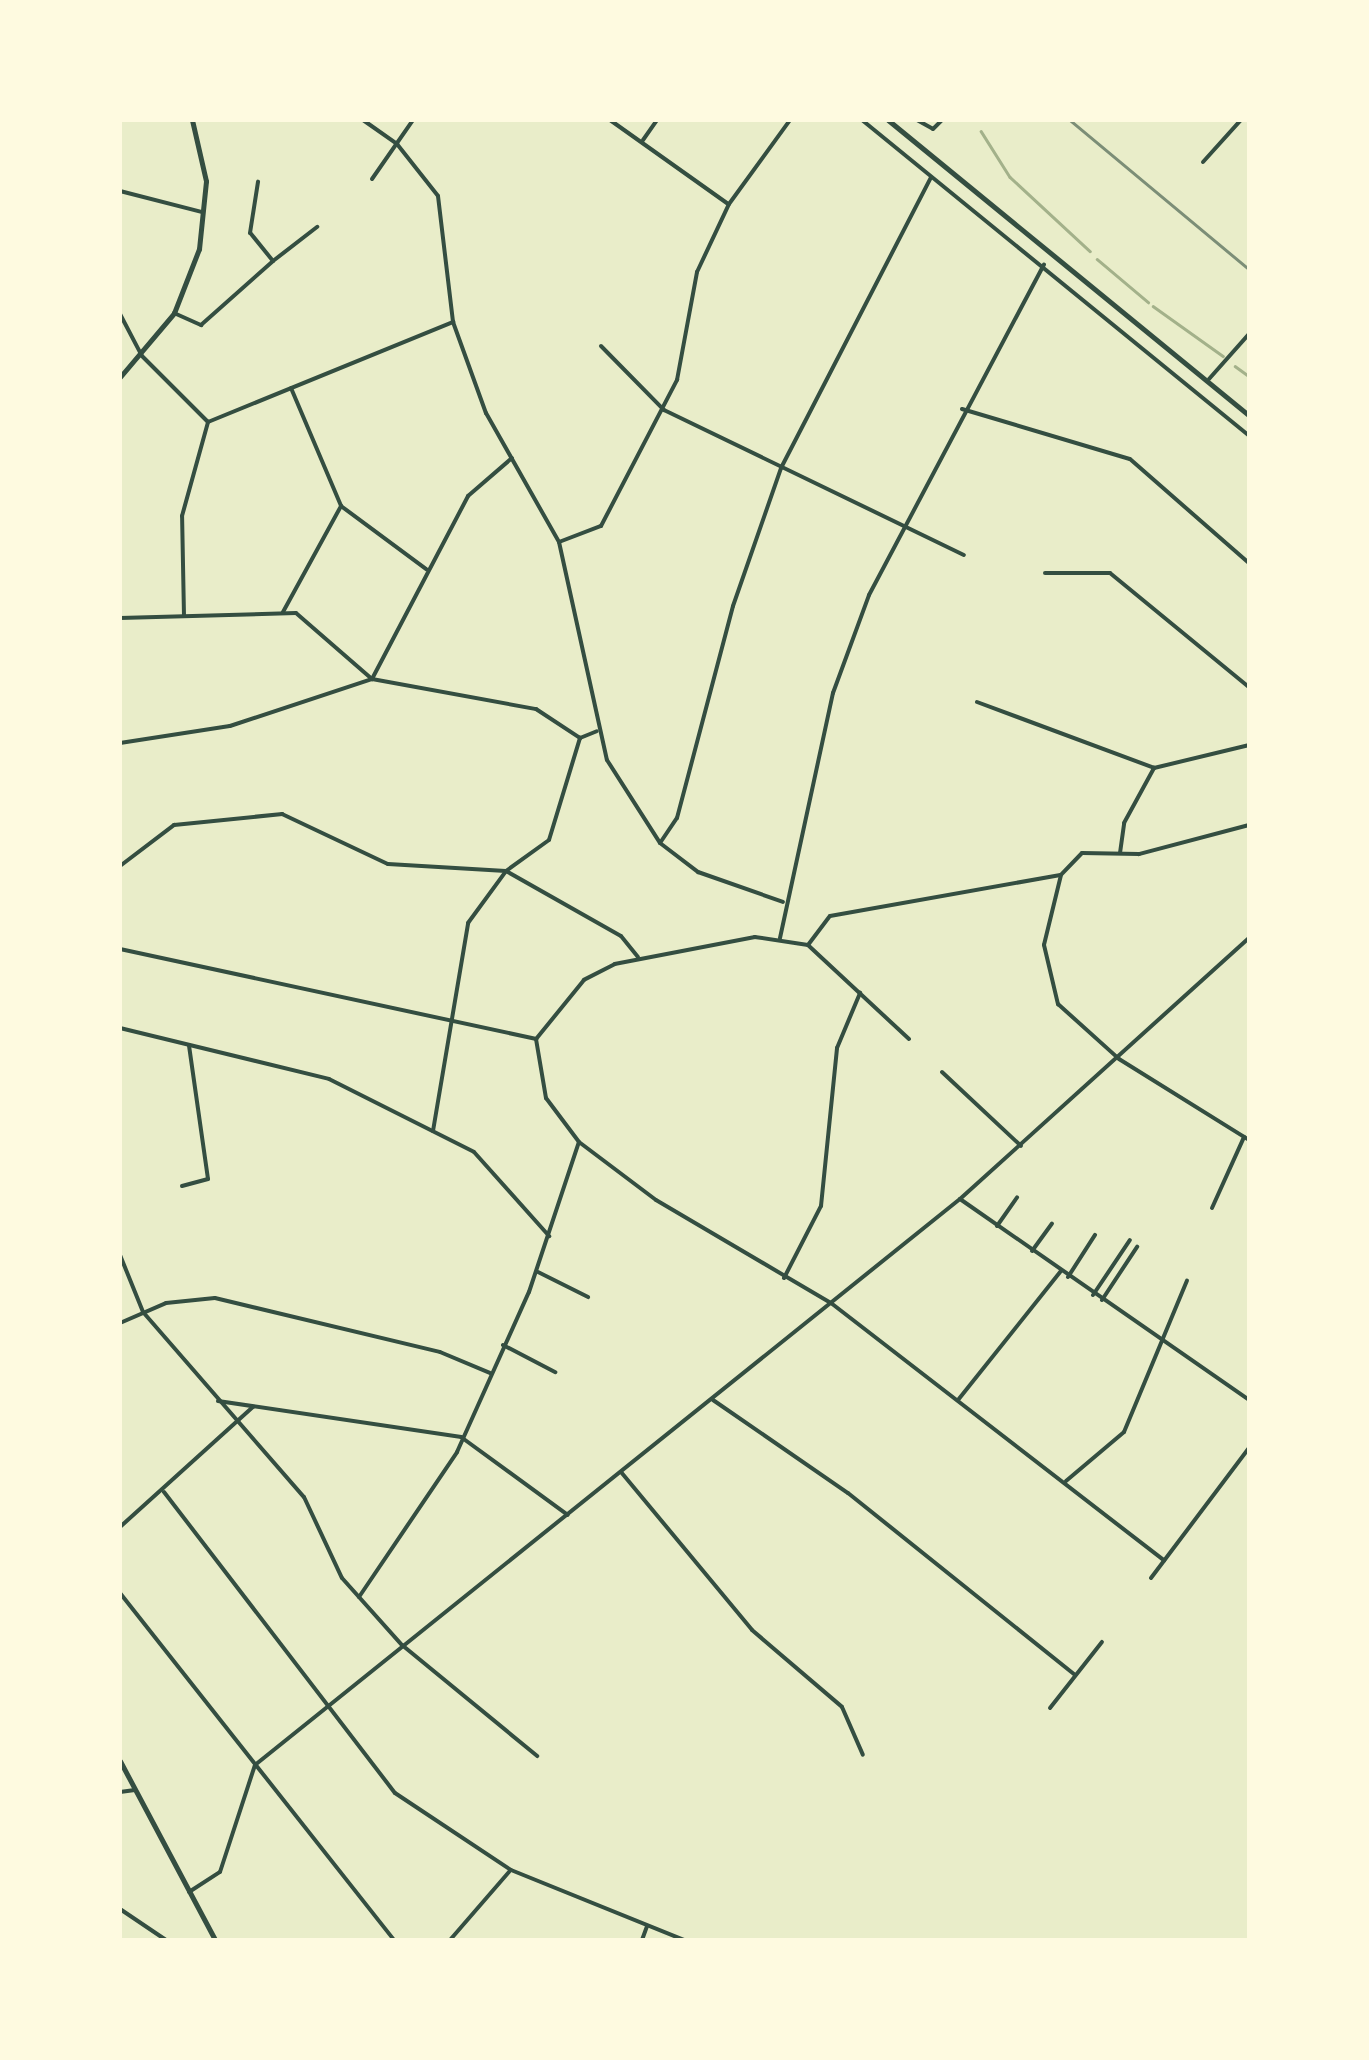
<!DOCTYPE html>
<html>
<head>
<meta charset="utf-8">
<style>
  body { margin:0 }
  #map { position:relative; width:1369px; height:2060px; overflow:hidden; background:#e9edc9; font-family:Quicksand,sans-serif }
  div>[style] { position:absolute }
  .stream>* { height:2.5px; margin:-1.25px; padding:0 1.25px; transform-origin:1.25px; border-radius:1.25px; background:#a3b18a }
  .minor>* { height:4px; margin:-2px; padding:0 2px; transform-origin:2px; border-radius:2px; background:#344e41 }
  .tertiary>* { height:5px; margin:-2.5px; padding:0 2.5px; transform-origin:2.5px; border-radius:2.5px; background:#344e41 }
  .rail>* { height:2.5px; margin:-1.25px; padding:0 1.25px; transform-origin:1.25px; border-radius:1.25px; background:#7c8e77 }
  span { translate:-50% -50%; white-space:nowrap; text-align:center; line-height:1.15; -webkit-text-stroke:10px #fefae0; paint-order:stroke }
  .frame { position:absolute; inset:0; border:122px solid #fefae0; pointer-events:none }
</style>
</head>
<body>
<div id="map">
  <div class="stream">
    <div style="left:981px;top:131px;width:54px;rotate:57.8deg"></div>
    <div style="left:1010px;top:177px;width:109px;rotate:42.8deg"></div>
    <div style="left:1097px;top:259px;width:67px;rotate:40.1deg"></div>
    <div style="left:1153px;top:306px;width:86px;rotate:35.5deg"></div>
    <div style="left:1235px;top:366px;width:17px;rotate:36deg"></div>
    <div style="left:1249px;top:1891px;width:26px;rotate:90deg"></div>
  </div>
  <div class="minor">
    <div style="left:363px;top:120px;width:42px;rotate:35.2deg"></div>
    <div style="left:397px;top:144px;width:66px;rotate:51.7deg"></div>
    <div style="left:438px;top:196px;width:127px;rotate:83.2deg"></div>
    <div style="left:453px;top:322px;width:97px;rotate:70.1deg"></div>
    <div style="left:486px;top:413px;width:148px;rotate:60.5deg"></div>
    <div style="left:559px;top:542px;width:223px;rotate:77.6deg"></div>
    <div style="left:607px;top:760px;width:98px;rotate:57.4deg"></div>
    <div style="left:660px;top:843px;width:48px;rotate:37.3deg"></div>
    <div style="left:698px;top:872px;width:90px;rotate:19.4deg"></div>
    <div style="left:610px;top:120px;width:145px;rotate:35.4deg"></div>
    <div style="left:862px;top:120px;width:500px;rotate:39.2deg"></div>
    <div style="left:917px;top:120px;width:18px;rotate:29deg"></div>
    <div style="left:933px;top:129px;width:13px;rotate:-45deg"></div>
    <div style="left:1101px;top:120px;width:8px"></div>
    <div style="left:643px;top:140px;width:24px;rotate:-55deg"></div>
    <div style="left:1203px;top:162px;width:57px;rotate:-47.9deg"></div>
    <div style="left:372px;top:179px;width:72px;rotate:-55.2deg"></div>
    <div style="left:120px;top:191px;width:85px;rotate:14.4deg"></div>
    <div style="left:273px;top:261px;width:56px;rotate:-37.7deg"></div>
    <div style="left:174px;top:313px;width:30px;rotate:24deg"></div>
    <div style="left:201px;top:325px;width:96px;rotate:-41.6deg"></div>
    <div style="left:273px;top:261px;width:36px;rotate:-129deg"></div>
    <div style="left:250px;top:233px;width:52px;rotate:-81.1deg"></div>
    <div style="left:120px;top:314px;width:47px;rotate:62.4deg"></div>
    <div style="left:142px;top:356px;width:93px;rotate:45deg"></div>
    <div style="left:601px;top:346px;width:90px;rotate:45.5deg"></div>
    <div style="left:664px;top:410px;width:333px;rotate:25.8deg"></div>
    <div style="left:1209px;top:379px;width:60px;rotate:-48.4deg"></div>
    <div style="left:291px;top:388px;width:128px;rotate:67deg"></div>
    <div style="left:341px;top:506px;width:106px;rotate:36.5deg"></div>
    <div style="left:962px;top:409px;width:175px;rotate:16.6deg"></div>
    <div style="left:1130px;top:459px;width:158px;rotate:41.2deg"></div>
    <div style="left:208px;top:422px;width:265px;rotate:-22.2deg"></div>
    <div style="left:559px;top:542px;width:45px;rotate:-20.9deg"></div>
    <div style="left:601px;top:526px;width:165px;rotate:-62.5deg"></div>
    <div style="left:677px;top:380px;width:110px;rotate:-79.5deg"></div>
    <div style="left:697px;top:272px;width:75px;rotate:-64.8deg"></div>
    <div style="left:729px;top:204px;width:104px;rotate:-54deg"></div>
    <div style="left:1045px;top:573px;width:65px"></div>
    <div style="left:1110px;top:573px;width:180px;rotate:39.4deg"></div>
    <div style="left:283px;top:612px;width:121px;rotate:-61.3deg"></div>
    <div style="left:184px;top:616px;width:100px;rotate:-91.1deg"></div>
    <div style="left:182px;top:516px;width:98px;rotate:-74.5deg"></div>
    <div style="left:120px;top:618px;width:176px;rotate:-1.6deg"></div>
    <div style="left:296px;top:613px;width:101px;rotate:41deg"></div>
    <div style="left:372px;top:679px;width:207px;rotate:-62.3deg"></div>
    <div style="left:468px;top:496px;width:58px;rotate:-40.8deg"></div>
    <div style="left:977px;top:702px;width:189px;rotate:20.4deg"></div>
    <div style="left:120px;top:743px;width:111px;rotate:-8.8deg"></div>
    <div style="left:230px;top:726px;width:150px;rotate:-18.3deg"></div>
    <div style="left:372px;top:679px;width:167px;rotate:10.4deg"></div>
    <div style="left:536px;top:709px;width:53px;rotate:33.4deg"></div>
    <div style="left:580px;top:738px;width:18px;rotate:-22deg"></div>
    <div style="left:1249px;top:825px;width:114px;rotate:165.2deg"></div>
    <div style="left:1139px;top:854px;width:57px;rotate:-179deg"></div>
    <div style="left:1082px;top:853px;width:30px;rotate:134deg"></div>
    <div style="left:1061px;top:875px;width:72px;rotate:103.7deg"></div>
    <div style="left:1044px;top:945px;width:61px;rotate:76.7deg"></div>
    <div style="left:1058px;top:1004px;width:82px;rotate:42deg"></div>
    <div style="left:1119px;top:1059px;width:153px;rotate:31.9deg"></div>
    <div style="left:660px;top:843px;width:30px;rotate:-56deg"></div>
    <div style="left:677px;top:818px;width:219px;rotate:-75.2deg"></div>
    <div style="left:733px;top:606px;width:146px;rotate:-70.8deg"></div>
    <div style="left:781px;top:468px;width:327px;rotate:-62.7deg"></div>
    <div style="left:1120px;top:853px;width:30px;rotate:-82deg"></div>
    <div style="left:1124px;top:823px;width:63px;rotate:-61.4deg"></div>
    <div style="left:1154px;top:768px;width:98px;rotate:-13.6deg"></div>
    <div style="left:120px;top:866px;width:68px;rotate:-37.2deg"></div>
    <div style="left:174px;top:825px;width:109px;rotate:-5.8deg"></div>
    <div style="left:282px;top:814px;width:117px;rotate:25.3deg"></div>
    <div style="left:388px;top:864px;width:118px;rotate:3.4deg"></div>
    <div style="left:506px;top:871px;width:132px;rotate:29.5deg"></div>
    <div style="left:621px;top:936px;width:27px;rotate:51deg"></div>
    <div style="left:780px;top:938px;width:251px;rotate:-77.8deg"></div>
    <div style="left:833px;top:693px;width:104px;rotate:-69.8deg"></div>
    <div style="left:869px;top:595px;width:374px;rotate:-62.1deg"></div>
    <div style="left:808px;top:945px;width:36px;rotate:-53deg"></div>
    <div style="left:830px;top:916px;width:234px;rotate:-10.1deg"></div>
    <div style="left:120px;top:949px;width:426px;rotate:12.2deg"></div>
    <div style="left:120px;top:1028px;width:215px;rotate:13.7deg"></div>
    <div style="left:329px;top:1079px;width:162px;rotate:26.7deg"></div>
    <div style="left:474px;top:1152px;width:113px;rotate:48.2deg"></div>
    <div style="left:909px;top:1039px;width:138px;rotate:-137.1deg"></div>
    <div style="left:808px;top:945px;width:54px;rotate:-171.4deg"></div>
    <div style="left:755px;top:937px;width:143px;rotate:169.1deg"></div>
    <div style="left:615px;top:964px;width:35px;rotate:153deg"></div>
    <div style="left:584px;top:980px;width:76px;rotate:129.1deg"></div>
    <div style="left:536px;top:1039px;width:60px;rotate:80.4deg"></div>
    <div style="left:546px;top:1098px;width:55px;rotate:53.1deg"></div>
    <div style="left:579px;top:1142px;width:96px;rotate:37deg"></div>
    <div style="left:656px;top:1200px;width:203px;rotate:30.5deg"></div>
    <div style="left:831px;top:1303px;width:421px;rotate:37.7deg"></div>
    <div style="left:942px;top:1072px;width:108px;rotate:43.1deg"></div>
    <div style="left:433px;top:1131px;width:211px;rotate:-80.4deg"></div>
    <div style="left:468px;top:923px;width:64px;rotate:-53.8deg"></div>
    <div style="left:506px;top:871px;width:53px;rotate:-35.8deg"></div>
    <div style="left:549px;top:840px;width:107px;rotate:-73.1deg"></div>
    <div style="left:182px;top:1186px;width:27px;rotate:-15deg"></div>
    <div style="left:208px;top:1179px;width:135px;rotate:-98.1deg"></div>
    <div style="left:960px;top:1199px;width:352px;rotate:34.8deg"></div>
    <div style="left:1212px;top:1208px;width:78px;rotate:-65.7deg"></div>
    <div style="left:997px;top:1226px;width:35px;rotate:-55deg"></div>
    <div style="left:1032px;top:1251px;width:34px;rotate:-54deg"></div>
    <div style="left:120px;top:1255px;width:61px;rotate:68deg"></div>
    <div style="left:143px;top:1312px;width:245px;rotate:49deg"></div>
    <div style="left:304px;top:1497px;width:89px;rotate:64.9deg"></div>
    <div style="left:342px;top:1578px;width:90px;rotate:48.2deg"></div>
    <div style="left:402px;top:1645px;width:175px;rotate:39.4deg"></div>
    <div style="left:538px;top:1272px;width:56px;rotate:26.6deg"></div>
    <div style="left:1068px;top:1277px;width:50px;rotate:-57.3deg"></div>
    <div style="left:784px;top:1278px;width:81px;rotate:-62.8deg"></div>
    <div style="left:821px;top:1206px;width:159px;rotate:-84.2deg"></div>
    <div style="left:837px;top:1048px;width:60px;rotate:-67.3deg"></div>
    <div style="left:1093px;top:1295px;width:66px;rotate:-56.1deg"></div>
    <div style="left:1102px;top:1300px;width:64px;rotate:-56.6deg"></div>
    <div style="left:120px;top:1323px;width:50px;rotate:-23.5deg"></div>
    <div style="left:166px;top:1303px;width:49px;rotate:-5.8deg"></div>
    <div style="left:215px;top:1298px;width:231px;rotate:13.5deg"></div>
    <div style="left:440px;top:1352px;width:54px;rotate:22.8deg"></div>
    <div style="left:503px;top:1345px;width:59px;rotate:27.4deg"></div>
    <div style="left:713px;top:1400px;width:164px;rotate:34.6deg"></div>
    <div style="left:848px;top:1493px;width:291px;rotate:38.7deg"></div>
    <div style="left:958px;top:1400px;width:164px;rotate:-51.4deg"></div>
    <div style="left:218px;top:1401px;width:246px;rotate:8.4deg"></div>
    <div style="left:461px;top:1437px;width:132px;rotate:36.1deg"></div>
    <div style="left:621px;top:1472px;width:205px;rotate:50.3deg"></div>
    <div style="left:752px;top:1630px;width:118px;rotate:40.5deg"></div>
    <div style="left:842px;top:1707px;width:52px;rotate:66.4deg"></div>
    <div style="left:1066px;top:1481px;width:76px;rotate:-40.2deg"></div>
    <div style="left:1124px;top:1432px;width:164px;rotate:-67.4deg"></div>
    <div style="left:164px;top:1492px;width:379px;rotate:52.5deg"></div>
    <div style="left:395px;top:1793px;width:139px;rotate:33.6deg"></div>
    <div style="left:511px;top:1870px;width:187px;rotate:22deg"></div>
    <div style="left:120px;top:1527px;width:179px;rotate:-42.1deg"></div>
    <div style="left:1151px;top:1578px;width:163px;rotate:-53deg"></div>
    <div style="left:120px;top:1593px;width:442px;rotate:51.7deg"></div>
    <div style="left:359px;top:1597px;width:175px;rotate:-55.9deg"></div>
    <div style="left:457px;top:1452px;width:175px;rotate:-65.8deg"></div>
    <div style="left:529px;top:1292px;width:158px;rotate:-71.6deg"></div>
    <div style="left:1050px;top:1708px;width:84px;rotate:-51.8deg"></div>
    <div style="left:120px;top:1792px;width:15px;rotate:-8deg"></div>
    <div style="left:189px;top:1892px;width:37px;rotate:-33deg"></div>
    <div style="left:220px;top:1872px;width:113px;rotate:-71.9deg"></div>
    <div style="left:255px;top:1765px;width:904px;rotate:-38.76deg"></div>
    <div style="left:960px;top:1199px;width:389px;rotate:-42.1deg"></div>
    <div style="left:120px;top:1909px;width:55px;rotate:34deg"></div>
    <div style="left:450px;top:1940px;width:90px;rotate:-49.1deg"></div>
    <div style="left:642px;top:1940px;width:15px;rotate:-70deg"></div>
  </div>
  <div class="tertiary">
    <div style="left:888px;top:120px;width:466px;rotate:39.3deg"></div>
    <div style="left:120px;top:377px;width:84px;rotate:-49.8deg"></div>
    <div style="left:174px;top:313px;width:69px;rotate:-68.7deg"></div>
    <div style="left:199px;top:249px;width:68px;rotate:-84.1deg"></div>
    <div style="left:206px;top:181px;width:63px;rotate:-102.9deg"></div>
    <div style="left:120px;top:1761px;width:203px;rotate:62deg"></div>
  </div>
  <div class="rail">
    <div style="left:1070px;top:120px;width:233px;rotate:39.8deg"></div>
  </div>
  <div class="frame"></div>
</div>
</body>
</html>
